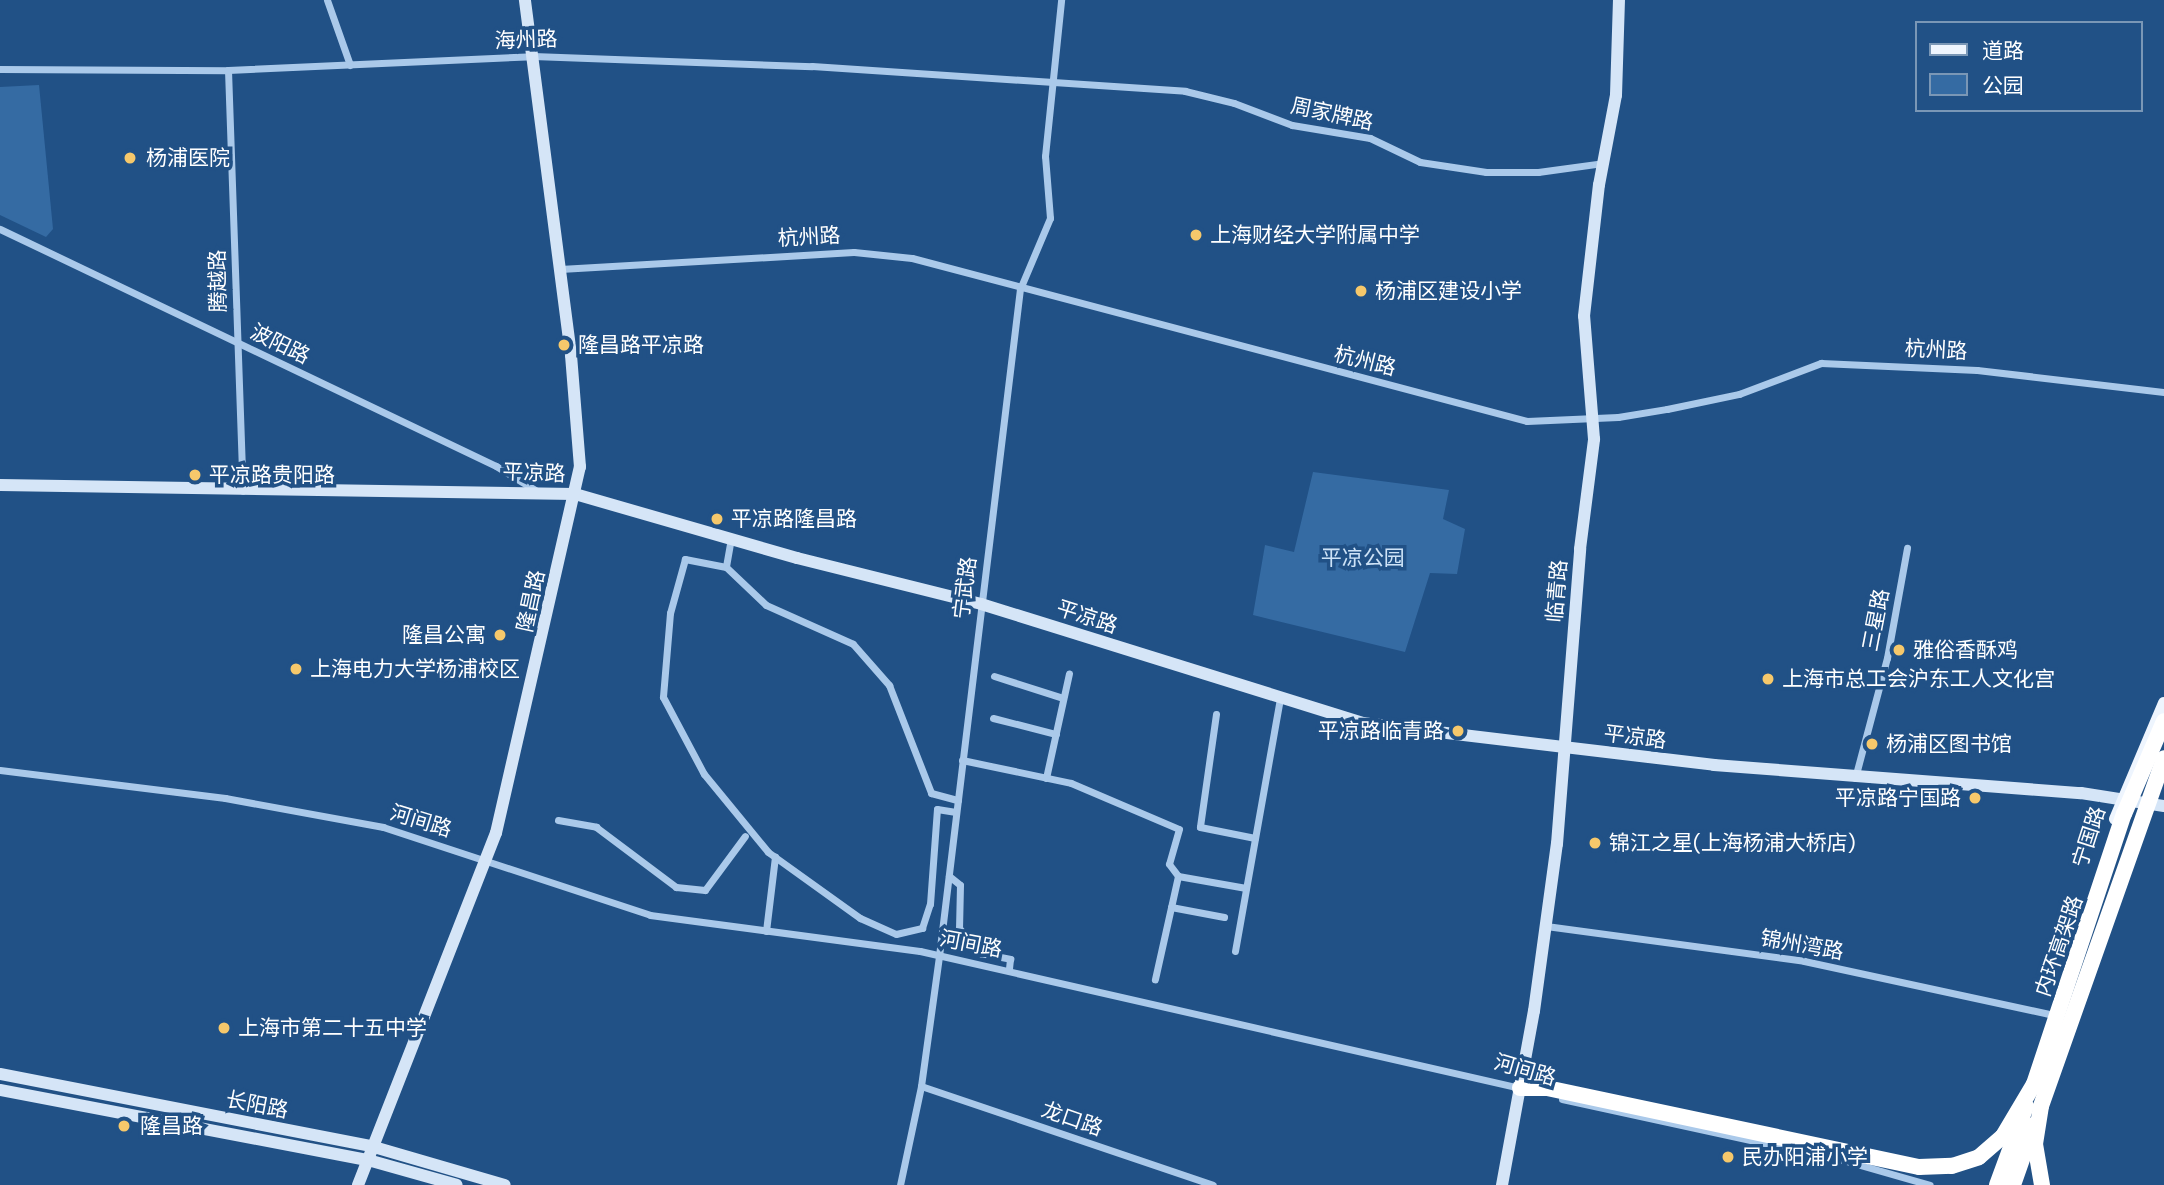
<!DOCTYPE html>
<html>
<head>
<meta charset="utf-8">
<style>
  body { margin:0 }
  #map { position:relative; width:2164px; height:1185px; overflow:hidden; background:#215186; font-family:"DM Sans","Noto Sans SC",sans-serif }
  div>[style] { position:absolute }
  .green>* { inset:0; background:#356ba3 }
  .street>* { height:7px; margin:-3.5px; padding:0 3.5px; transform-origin:3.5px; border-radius:3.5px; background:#aac9ea }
  .secondary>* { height:12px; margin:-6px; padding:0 6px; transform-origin:6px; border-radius:6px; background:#d5e5f7 }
  .primary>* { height:12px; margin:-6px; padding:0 6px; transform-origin:6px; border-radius:6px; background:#eef5fe }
  .highway>* { height:16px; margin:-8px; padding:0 8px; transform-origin:8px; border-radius:8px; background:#fff }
  .highway-bridge>* { height:16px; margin:-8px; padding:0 8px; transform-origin:8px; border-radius:8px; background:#fff }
  .dots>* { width:19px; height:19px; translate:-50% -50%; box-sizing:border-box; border:4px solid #215186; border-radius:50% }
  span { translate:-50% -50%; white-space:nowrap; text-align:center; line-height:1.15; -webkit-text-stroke:7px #215186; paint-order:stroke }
  .street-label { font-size:21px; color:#fff }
  .poi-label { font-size:21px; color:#fff }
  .left { translate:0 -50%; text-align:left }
  .right { translate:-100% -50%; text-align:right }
  .park-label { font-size:21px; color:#cee3f7 }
  .legend { position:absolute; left:1915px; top:21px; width:228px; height:91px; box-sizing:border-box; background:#215186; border:2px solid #7a97b6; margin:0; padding:9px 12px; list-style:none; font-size:21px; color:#fff }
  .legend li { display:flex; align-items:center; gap:14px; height:35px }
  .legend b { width:35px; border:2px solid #7a97b6 }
</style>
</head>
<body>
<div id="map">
  <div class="green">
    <div style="clip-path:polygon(39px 85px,53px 229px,46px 237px,0 215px,0 87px)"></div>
    <div style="clip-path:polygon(1313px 472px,1449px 490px,1443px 519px,1465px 529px,1457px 574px,1430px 573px,1405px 652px,1253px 615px,1265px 545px,1294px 552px)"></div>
  </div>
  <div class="street">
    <div style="left:327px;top:0;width:69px;rotate:70.5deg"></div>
    <div style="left:0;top:69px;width:228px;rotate:0.3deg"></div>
    <div style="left:228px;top:70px;width:305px;rotate:-2.6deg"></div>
    <div style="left:533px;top:56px;width:279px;rotate:2.1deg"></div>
    <div style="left:812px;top:66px;width:374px;rotate:3.8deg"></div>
    <div style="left:1185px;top:91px;width:50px;rotate:13.8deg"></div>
    <div style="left:1234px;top:103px;width:62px;rotate:20.8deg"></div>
    <div style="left:1292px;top:125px;width:79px;rotate:9.5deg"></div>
    <div style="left:1370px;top:138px;width:55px;rotate:25.6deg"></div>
    <div style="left:1420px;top:162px;width:67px;rotate:8.6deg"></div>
    <div style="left:1486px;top:172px;width:52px"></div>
    <div style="left:1538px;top:172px;width:67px;rotate:-7.8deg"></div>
    <div style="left:228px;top:70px;width:421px;rotate:88deg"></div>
    <div style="left:0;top:229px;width:550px;rotate:25.54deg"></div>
    <div style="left:496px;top:466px;width:46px;rotate:31.6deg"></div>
    <div style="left:560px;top:269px;width:294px;rotate:-3.3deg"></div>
    <div style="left:854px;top:252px;width:58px;rotate:5.9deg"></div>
    <div style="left:912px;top:258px;width:636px;rotate:14.84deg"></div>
    <div style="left:1527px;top:421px;width:91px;rotate:-2.5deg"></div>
    <div style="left:1618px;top:417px;width:50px;rotate:-9.3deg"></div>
    <div style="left:1667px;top:409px;width:74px;rotate:-11.8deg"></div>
    <div style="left:1739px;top:394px;width:88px;rotate:-20.7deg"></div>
    <div style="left:1821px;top:363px;width:156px;rotate:2.6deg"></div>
    <div style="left:1977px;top:370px;width:188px;rotate:6.7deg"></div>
    <div style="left:731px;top:538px;width:29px;rotate:100deg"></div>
    <div style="left:726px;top:567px;width:55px;rotate:43.5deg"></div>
    <div style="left:766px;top:605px;width:95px;rotate:24.1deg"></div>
    <div style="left:853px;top:644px;width:55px;rotate:48.7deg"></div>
    <div style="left:889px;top:685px;width:116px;rotate:68.7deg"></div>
    <div style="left:931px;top:793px;width:28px;rotate:15deg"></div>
    <div style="left:726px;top:567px;width:42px;rotate:-169deg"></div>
    <div style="left:685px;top:559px;width:56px;rotate:105.5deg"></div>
    <div style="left:670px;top:613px;width:84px;rotate:94.8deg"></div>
    <div style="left:663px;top:697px;width:87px;rotate:62deg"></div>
    <div style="left:704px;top:774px;width:101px;rotate:50.6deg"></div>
    <div style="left:768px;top:852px;width:113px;rotate:35.7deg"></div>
    <div style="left:860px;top:918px;width:39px;rotate:24deg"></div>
    <div style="left:896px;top:934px;width:27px;rotate:-13deg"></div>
    <div style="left:922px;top:928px;width:25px;rotate:-72deg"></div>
    <div style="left:930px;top:904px;width:95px;rotate:-85.8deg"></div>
    <div style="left:937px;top:809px;width:19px;rotate:9deg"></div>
    <div style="left:994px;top:676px;width:72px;rotate:17.7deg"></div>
    <div style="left:1216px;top:714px;width:114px;rotate:98.1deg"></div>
    <div style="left:1200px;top:827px;width:56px;rotate:11.3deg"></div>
    <div style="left:993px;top:718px;width:65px;rotate:14.3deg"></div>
    <div style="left:962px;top:760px;width:111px;rotate:11.9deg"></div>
    <div style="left:1071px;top:783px;width:117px;rotate:23.1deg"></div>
    <div style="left:1179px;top:829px;width:36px;rotate:106deg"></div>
    <div style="left:1169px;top:864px;width:15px;rotate:53deg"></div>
    <div style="left:1178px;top:876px;width:106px;rotate:102.6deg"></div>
    <div style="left:0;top:770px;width:227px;rotate:7.1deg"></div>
    <div style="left:225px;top:798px;width:161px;rotate:10.4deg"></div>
    <div style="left:383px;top:827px;width:281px;rotate:18.2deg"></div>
    <div style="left:650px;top:915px;width:272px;rotate:7.6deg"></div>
    <div style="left:920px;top:951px;width:615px;rotate:12.86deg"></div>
    <div style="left:1046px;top:778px;width:107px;rotate:-77.6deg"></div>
    <div style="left:1855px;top:778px;width:124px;rotate:-75.1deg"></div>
    <div style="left:1887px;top:658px;width:112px;rotate:-79.7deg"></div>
    <div style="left:558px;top:820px;width:39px;rotate:10deg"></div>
    <div style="left:596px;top:827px;width:100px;rotate:36.9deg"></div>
    <div style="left:676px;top:887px;width:29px;rotate:6deg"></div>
    <div style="left:705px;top:890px;width:67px;rotate:-53.5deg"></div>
    <div style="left:949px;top:876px;width:14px;rotate:39deg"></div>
    <div style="left:960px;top:885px;width:43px;rotate:91.3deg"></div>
    <div style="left:959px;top:928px;width:33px;rotate:50deg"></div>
    <div style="left:980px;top:953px;width:31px;rotate:11deg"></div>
    <div style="left:1010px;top:959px;width:10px;rotate:96deg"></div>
    <div style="left:1178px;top:876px;width:69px;rotate:10deg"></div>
    <div style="left:1171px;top:907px;width:54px;rotate:10.7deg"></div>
    <div style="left:1546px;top:926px;width:260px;rotate:7.7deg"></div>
    <div style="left:1804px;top:961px;width:252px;rotate:12.2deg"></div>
    <div style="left:766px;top:931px;width:75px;rotate:-83.1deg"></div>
    <div style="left:1235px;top:951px;width:256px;rotate:-79.9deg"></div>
    <div style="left:921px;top:1086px;width:308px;rotate:18.7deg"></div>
    <div style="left:1562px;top:1099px;width:291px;rotate:12.3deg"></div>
    <div style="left:1846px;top:1161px;width:87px;rotate:15.9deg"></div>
    <div style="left:900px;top:1185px;width:101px;rotate:-78deg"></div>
    <div style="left:921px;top:1086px;width:131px;rotate:-82.1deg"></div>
    <div style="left:939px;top:956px;width:672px;rotate:-83.08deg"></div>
    <div style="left:1020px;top:289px;width:77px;rotate:-67.1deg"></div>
    <div style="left:1050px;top:218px;width:62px;rotate:-94.6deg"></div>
    <div style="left:1045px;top:156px;width:157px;rotate:-84.1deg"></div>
  </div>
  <div class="secondary">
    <div style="left:0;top:485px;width:575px;rotate:0.9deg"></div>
    <div style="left:575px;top:494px;width:231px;rotate:16.1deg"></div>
    <div style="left:797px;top:558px;width:190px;rotate:14deg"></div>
    <div style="left:981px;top:604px;width:400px;rotate:17.3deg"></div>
    <div style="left:1363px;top:723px;width:354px;rotate:6.8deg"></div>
    <div style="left:1714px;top:765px;width:368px;rotate:4.4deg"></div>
    <div style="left:2081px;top:793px;width:84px;rotate:8.9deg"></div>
    <div style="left:0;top:1074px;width:381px;rotate:11deg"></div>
    <div style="left:374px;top:1147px;width:136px;rotate:16.2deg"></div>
    <div style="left:0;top:1090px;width:375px;rotate:10.8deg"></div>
    <div style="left:368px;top:1160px;width:92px;rotate:15.7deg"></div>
    <div style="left:358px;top:1185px;width:378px;rotate:-68.6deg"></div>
    <div style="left:496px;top:833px;width:376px;rotate:-77.1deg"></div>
    <div style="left:580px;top:467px;width:112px;rotate:-94.6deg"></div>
    <div style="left:571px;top:355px;width:358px;rotate:-97.4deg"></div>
    <div style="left:1502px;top:1185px;width:177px;rotate:-79.6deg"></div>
    <div style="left:1534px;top:1011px;width:169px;rotate:-82.2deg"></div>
    <div style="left:1557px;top:844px;width:296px;rotate:-85.5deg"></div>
    <div style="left:1580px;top:549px;width:111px;rotate:-82.7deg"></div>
    <div style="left:1594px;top:439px;width:123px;rotate:-94.6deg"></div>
    <div style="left:1584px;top:316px;width:132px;rotate:-83.5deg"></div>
    <div style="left:1599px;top:185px;width:92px;rotate:-79.3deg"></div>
    <div style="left:1616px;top:95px;width:95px;rotate:-88.2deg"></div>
  </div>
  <div class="primary">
    <div style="left:2115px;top:819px;width:126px;rotate:-67.1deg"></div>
  </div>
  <div class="highway">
    <div style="left:1520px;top:1088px;width:27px"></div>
    <div style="left:1997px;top:1185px;width:84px;rotate:-69.8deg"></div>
    <div style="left:2013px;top:1185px;width:64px;rotate:-70.7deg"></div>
  </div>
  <div class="highway-bridge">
    <div style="left:1547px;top:1088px;width:380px;rotate:12deg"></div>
    <div style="left:1919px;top:1167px;width:33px;rotate:-2deg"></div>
    <div style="left:1952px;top:1166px;width:28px;rotate:-18deg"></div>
    <div style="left:1979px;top:1157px;width:32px;rotate:-41deg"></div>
    <div style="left:2003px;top:1136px;width:61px;rotate:-59.2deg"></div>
    <div style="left:2034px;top:1084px;width:285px;rotate:-71.6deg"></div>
    <div style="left:2124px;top:814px;width:101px;rotate:-66.7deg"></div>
    <div style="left:2042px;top:1185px;width:42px;rotate:-99.7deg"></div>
    <div style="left:2035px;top:1144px;width:38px;rotate:-81deg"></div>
    <div style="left:2041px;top:1106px;width:369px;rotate:-70.5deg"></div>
  </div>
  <div class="dots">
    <div style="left:130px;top:158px;background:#f6c86b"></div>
    <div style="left:1196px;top:235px;background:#f6c86b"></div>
    <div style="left:1361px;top:291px;background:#f6c86b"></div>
    <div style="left:564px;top:345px;background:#f6c86b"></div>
    <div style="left:195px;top:475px;background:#f6c86b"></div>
    <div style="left:717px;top:519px;background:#f6c86b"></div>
    <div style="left:500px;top:635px;background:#f6c86b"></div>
    <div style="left:1899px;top:650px;background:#f6c86b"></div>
    <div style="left:296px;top:669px;background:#f6c86b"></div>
    <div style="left:1768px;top:679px;background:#f6c86b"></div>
    <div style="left:1458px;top:731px;background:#f6c86b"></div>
    <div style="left:1872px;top:744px;background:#f6c86b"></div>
    <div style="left:1975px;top:798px;background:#f6c86b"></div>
    <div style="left:1595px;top:843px;background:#f6c86b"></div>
    <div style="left:224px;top:1028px;background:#f6c86b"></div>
    <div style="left:124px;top:1126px;background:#f6c86b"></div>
    <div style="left:1728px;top:1157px;background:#f6c86b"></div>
  </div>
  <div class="street-label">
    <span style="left:526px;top:40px;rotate:-2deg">海州路</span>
    <span style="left:1332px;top:114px;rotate:12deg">周家牌路</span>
    <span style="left:809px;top:237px;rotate:-3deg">杭州路</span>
    <span style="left:218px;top:281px;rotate:-91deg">腾越路</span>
    <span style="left:280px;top:344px;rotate:26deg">波阳路</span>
    <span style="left:1936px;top:350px;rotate:3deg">杭州路</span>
    <span style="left:1365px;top:361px;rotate:14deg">杭州路</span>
    <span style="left:534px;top:473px;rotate:2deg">平凉路</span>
    <span style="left:965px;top:588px;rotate:-83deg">宁武路</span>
    <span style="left:1557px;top:591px;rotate:-85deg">临青路</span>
    <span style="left:531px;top:601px;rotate:-78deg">隆昌路</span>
    <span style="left:1087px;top:617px;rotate:18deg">平凉路</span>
    <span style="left:1876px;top:620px;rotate:-79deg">三星路</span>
    <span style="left:1635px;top:737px;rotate:7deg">平凉路</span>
    <span style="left:421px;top:821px;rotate:17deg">河间路</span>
    <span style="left:2089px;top:837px;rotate:-72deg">宁国路</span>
    <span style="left:971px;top:944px;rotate:11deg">河间路</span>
    <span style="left:1802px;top:945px;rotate:10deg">锦州湾路</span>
    <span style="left:2059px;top:946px;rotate:-71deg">内环高架路</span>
    <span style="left:1525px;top:1070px;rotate:16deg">河间路</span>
    <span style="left:257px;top:1105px;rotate:11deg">长阳路</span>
    <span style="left:1072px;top:1119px;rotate:19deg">龙口路</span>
  </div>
  <div class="poi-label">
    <span class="left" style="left:146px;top:158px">杨浦医院</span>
    <span class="left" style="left:1210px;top:235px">上海财经大学附属中学</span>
    <span class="left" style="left:1375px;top:291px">杨浦区建设小学</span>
    <span class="left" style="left:578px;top:345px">隆昌路平凉路</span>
    <span class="left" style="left:209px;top:475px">平凉路贵阳路</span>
    <span class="left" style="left:731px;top:519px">平凉路隆昌路</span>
    <span class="right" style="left:486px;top:635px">隆昌公寓</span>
    <span class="left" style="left:1913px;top:650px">雅俗香酥鸡</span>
    <span class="left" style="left:310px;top:669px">上海电力大学杨浦校区</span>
    <span class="left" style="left:1782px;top:679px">上海市总工会沪东工人文化宫</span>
    <span class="right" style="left:1444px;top:731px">平凉路临青路</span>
    <span class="left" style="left:1886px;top:744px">杨浦区图书馆</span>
    <span class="right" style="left:1961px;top:798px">平凉路宁国路</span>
    <span class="left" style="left:1609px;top:843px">锦江之星(上海杨浦大桥店)</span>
    <span class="left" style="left:238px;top:1028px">上海市第二十五中学</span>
    <span class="left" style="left:140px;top:1126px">隆昌路</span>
    <span class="left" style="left:1742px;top:1157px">民办阳浦小学</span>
  </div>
  <div class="park-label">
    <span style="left:1363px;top:558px">平凉公园</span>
  </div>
  <ul class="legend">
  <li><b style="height:9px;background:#eef5fe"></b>道路</li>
  <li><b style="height:19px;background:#356ba3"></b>公园</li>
  </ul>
</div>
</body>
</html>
